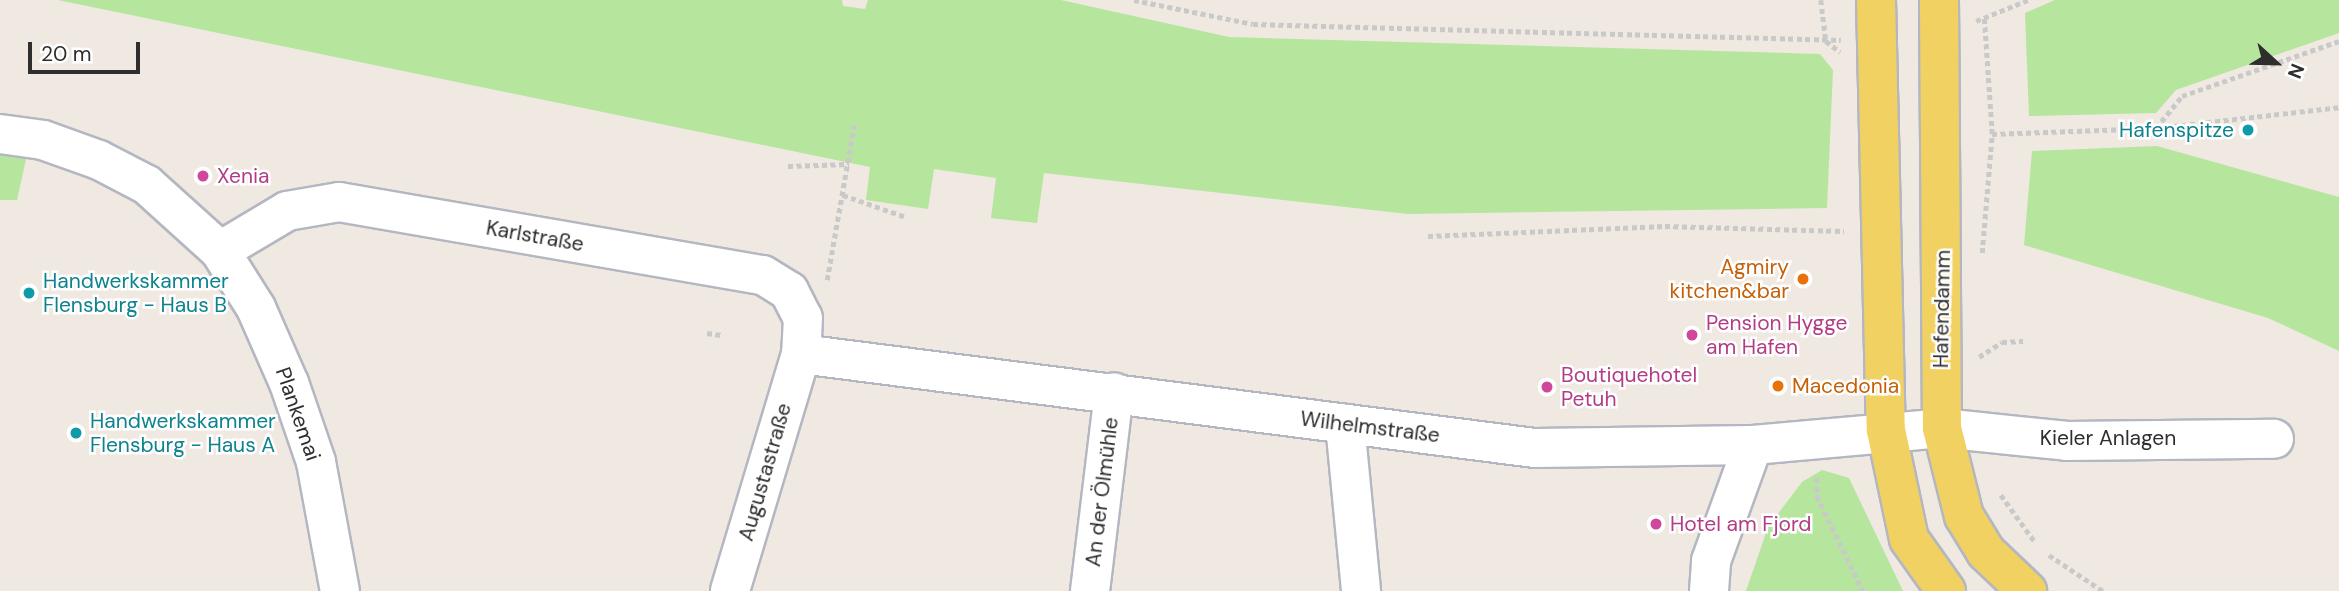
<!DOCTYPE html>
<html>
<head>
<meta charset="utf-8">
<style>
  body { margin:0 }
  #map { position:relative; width:2339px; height:591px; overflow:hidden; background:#efe9e1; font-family:"DM Sans",sans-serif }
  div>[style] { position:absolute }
  .green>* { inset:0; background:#b6e59e }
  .path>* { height:4.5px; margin-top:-2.25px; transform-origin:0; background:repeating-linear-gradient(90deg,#c9c9c9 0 5px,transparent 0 8.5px) }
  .roads { filter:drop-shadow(2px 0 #b4b7c1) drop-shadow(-2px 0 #b4b7c1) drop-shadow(0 2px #b4b7c1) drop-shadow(0 -2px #b4b7c1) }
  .minor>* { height:38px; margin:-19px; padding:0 19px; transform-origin:19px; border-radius:19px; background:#fff }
  .major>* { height:38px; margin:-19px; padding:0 19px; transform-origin:19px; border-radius:19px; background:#f2d163 }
  .dots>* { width:19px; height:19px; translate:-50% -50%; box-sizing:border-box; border:4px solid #fff; border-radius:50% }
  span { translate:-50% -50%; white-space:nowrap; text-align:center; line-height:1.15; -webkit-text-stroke:5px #fff; paint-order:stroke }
  .culture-label { font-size:21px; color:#0d838f }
  .right { translate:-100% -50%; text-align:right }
  .left { translate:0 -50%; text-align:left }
  .hotel-label { font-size:21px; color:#b23c85 }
  .street-label { font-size:21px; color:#2e2e2e }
  .food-label { font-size:21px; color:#c56008 }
  .north { position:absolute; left:2241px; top:28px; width:70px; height:70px; -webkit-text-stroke:5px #fff; paint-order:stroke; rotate:112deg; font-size:19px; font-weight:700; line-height:28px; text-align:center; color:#2e2e2e }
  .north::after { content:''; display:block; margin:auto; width:24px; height:32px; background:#2e2e2e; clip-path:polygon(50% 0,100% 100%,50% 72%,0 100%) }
  .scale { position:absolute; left:28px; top:42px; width:112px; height:32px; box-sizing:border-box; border:4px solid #2e2e2e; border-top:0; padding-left:9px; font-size:21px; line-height:24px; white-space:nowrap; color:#2e2e2e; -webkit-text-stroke:5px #fff; paint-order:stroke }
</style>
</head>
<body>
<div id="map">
  <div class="green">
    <div style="clip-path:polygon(58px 0,842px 0,843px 6px,865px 9px,868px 0,1061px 0,1229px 37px,1820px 54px,1833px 70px,1827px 208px,1408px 214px,1044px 173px,1037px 223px,991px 218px,996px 178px,934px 169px,928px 209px,866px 200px,870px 167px)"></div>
    <div style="clip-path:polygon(2055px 0,2339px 0,2339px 33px,2176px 90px,2156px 113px,2029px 116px,2025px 13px)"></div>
    <div style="clip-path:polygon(2157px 146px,2339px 197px,2339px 351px,2268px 318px,2024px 245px,2032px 151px)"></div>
    <div style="clip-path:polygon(0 154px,27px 155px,17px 200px,0 200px)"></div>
    <div style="clip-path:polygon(1822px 470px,1849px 478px,1903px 591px,1746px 591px,1768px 527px,1802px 482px)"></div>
  </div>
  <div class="path">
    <div style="left:1134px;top:0;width:121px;rotate:11.4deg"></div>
    <div style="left:1253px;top:24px;width:588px;rotate:1.56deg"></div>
    <div style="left:1821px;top:0;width:41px;rotate:83deg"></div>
    <div style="left:1826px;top:41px;width:18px;rotate:38deg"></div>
    <div style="left:1976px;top:21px;width:56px;rotate:-22deg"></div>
    <div style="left:2156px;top:128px;width:184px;rotate:-6.5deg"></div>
    <div style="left:1992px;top:134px;width:164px;rotate:-2.1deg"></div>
    <div style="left:2156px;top:128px;width:41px;rotate:-50.9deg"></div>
    <div style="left:2182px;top:96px;width:166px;rotate:-19.3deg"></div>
    <div style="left:788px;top:166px;width:61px;rotate:-1.9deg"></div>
    <div style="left:843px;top:195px;width:67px;rotate:19.2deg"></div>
    <div style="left:1428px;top:236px;width:237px;rotate:-2.4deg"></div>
    <div style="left:1665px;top:226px;width:179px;rotate:1.6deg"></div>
    <div style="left:1982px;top:253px;width:119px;rotate:-85.2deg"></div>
    <div style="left:1992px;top:134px;width:116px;rotate:-93.9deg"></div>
    <div style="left:827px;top:280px;width:157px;rotate:-80.1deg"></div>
    <div style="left:707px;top:333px;width:15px;rotate:8deg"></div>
    <div style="left:1979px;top:357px;width:27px;rotate:-33deg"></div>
    <div style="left:2002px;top:342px;width:21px;rotate:-3deg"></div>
    <div style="left:1817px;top:478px;width:18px;rotate:90deg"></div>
    <div style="left:1817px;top:496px;width:106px;rotate:64.2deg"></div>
    <div style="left:2001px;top:495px;width:58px;rotate:54.1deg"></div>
    <div style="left:2049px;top:555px;width:65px;rotate:33.7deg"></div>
  </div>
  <div class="roads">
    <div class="minor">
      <div style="left:0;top:134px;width:43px;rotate:7.9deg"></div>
      <div style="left:43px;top:140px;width:59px;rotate:19.7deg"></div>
      <div style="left:99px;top:160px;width:54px;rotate:27.5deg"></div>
      <div style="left:147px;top:185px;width:98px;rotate:42.1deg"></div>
      <div style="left:220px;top:251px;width:67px;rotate:57.7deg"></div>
      <div style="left:256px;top:308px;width:82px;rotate:66.3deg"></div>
      <div style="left:289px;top:383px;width:83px;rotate:71.1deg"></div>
      <div style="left:316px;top:462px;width:131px;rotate:79.5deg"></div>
      <div style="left:220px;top:251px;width:78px;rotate:-30.8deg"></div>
      <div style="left:287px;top:211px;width:53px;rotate:-9.8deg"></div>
      <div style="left:339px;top:202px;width:430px;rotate:9.8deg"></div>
      <div style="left:763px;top:275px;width:31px;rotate:32deg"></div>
      <div style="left:789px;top:291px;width:30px;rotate:63deg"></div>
      <div style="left:803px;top:318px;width:36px;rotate:93deg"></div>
      <div style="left:801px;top:354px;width:247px;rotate:106.7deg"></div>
      <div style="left:801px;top:354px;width:740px;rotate:7.3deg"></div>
      <div style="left:1535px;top:448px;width:218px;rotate:-0.8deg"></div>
      <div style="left:1753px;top:445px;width:190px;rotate:-5.1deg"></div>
      <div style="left:1942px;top:428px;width:126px;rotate:5.9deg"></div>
      <div style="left:2067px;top:441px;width:207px;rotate:-0.6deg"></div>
      <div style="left:1345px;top:424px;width:168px;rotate:84.5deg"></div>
      <div style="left:1090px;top:591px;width:200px;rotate:-83.1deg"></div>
      <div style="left:1709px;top:591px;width:30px;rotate:-86deg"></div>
      <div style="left:1711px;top:561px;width:123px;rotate:-70.1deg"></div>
    </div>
    <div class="major">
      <div style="left:1876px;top:0;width:430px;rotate:88.7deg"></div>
      <div style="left:1886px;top:430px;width:111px;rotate:78.1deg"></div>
      <div style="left:1909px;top:539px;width:64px;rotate:54.6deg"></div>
      <div style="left:1939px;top:0;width:428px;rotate:89.6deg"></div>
      <div style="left:1942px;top:428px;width:91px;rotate:76deg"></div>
      <div style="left:1964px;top:516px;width:42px;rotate:58.6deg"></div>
      <div style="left:1986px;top:552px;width:57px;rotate:43.6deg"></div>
    </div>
  </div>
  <div class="dots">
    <div style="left:2248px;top:130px;background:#0f9aa8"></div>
    <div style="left:203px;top:176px;background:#d1479c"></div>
    <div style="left:1803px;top:279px;background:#e8710a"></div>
    <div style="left:29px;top:293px;background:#0f9aa8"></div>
    <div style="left:1692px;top:335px;background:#d1479c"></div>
    <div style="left:1778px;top:386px;background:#e8710a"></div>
    <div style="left:1547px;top:387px;background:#d1479c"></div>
    <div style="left:76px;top:433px;background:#0f9aa8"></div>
    <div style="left:1656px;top:524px;background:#d1479c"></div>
  </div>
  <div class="culture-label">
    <span class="right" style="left:2234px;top:130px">Hafenspitze</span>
    <span class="left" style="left:43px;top:293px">Handwerkskammer<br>Flensburg - Haus B</span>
    <span class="left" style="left:90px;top:433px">Handwerkskammer<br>Flensburg - Haus A</span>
  </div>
  <div class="hotel-label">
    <span class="left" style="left:217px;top:176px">Xenia</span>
    <span class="left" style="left:1706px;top:335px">Pension Hygge<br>am Hafen</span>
    <span class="left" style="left:1561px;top:387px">Boutiquehotel<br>Petuh</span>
    <span class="left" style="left:1670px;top:524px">Hotel am Fjord</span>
  </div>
  <div class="street-label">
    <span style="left:535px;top:236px;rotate:10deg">Karlstraße</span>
    <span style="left:1942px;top:309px;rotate:-89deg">Hafendamm</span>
    <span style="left:298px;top:414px;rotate:71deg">Plankemai</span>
    <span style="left:1370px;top:427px;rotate:7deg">Wilhelmstraße</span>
    <span style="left:2108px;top:438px">Kieler Anlagen</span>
    <span style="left:765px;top:472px;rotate:-74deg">Augustastraße</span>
    <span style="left:1102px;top:492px;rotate:-83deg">An der Ölmühle</span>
  </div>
  <div class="food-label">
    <span class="right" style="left:1789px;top:279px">Agmiry<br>kitchen&amp;bar</span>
    <span class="left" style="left:1792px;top:386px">Macedonia</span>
  </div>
  <div class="north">N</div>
  <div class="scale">20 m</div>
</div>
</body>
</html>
